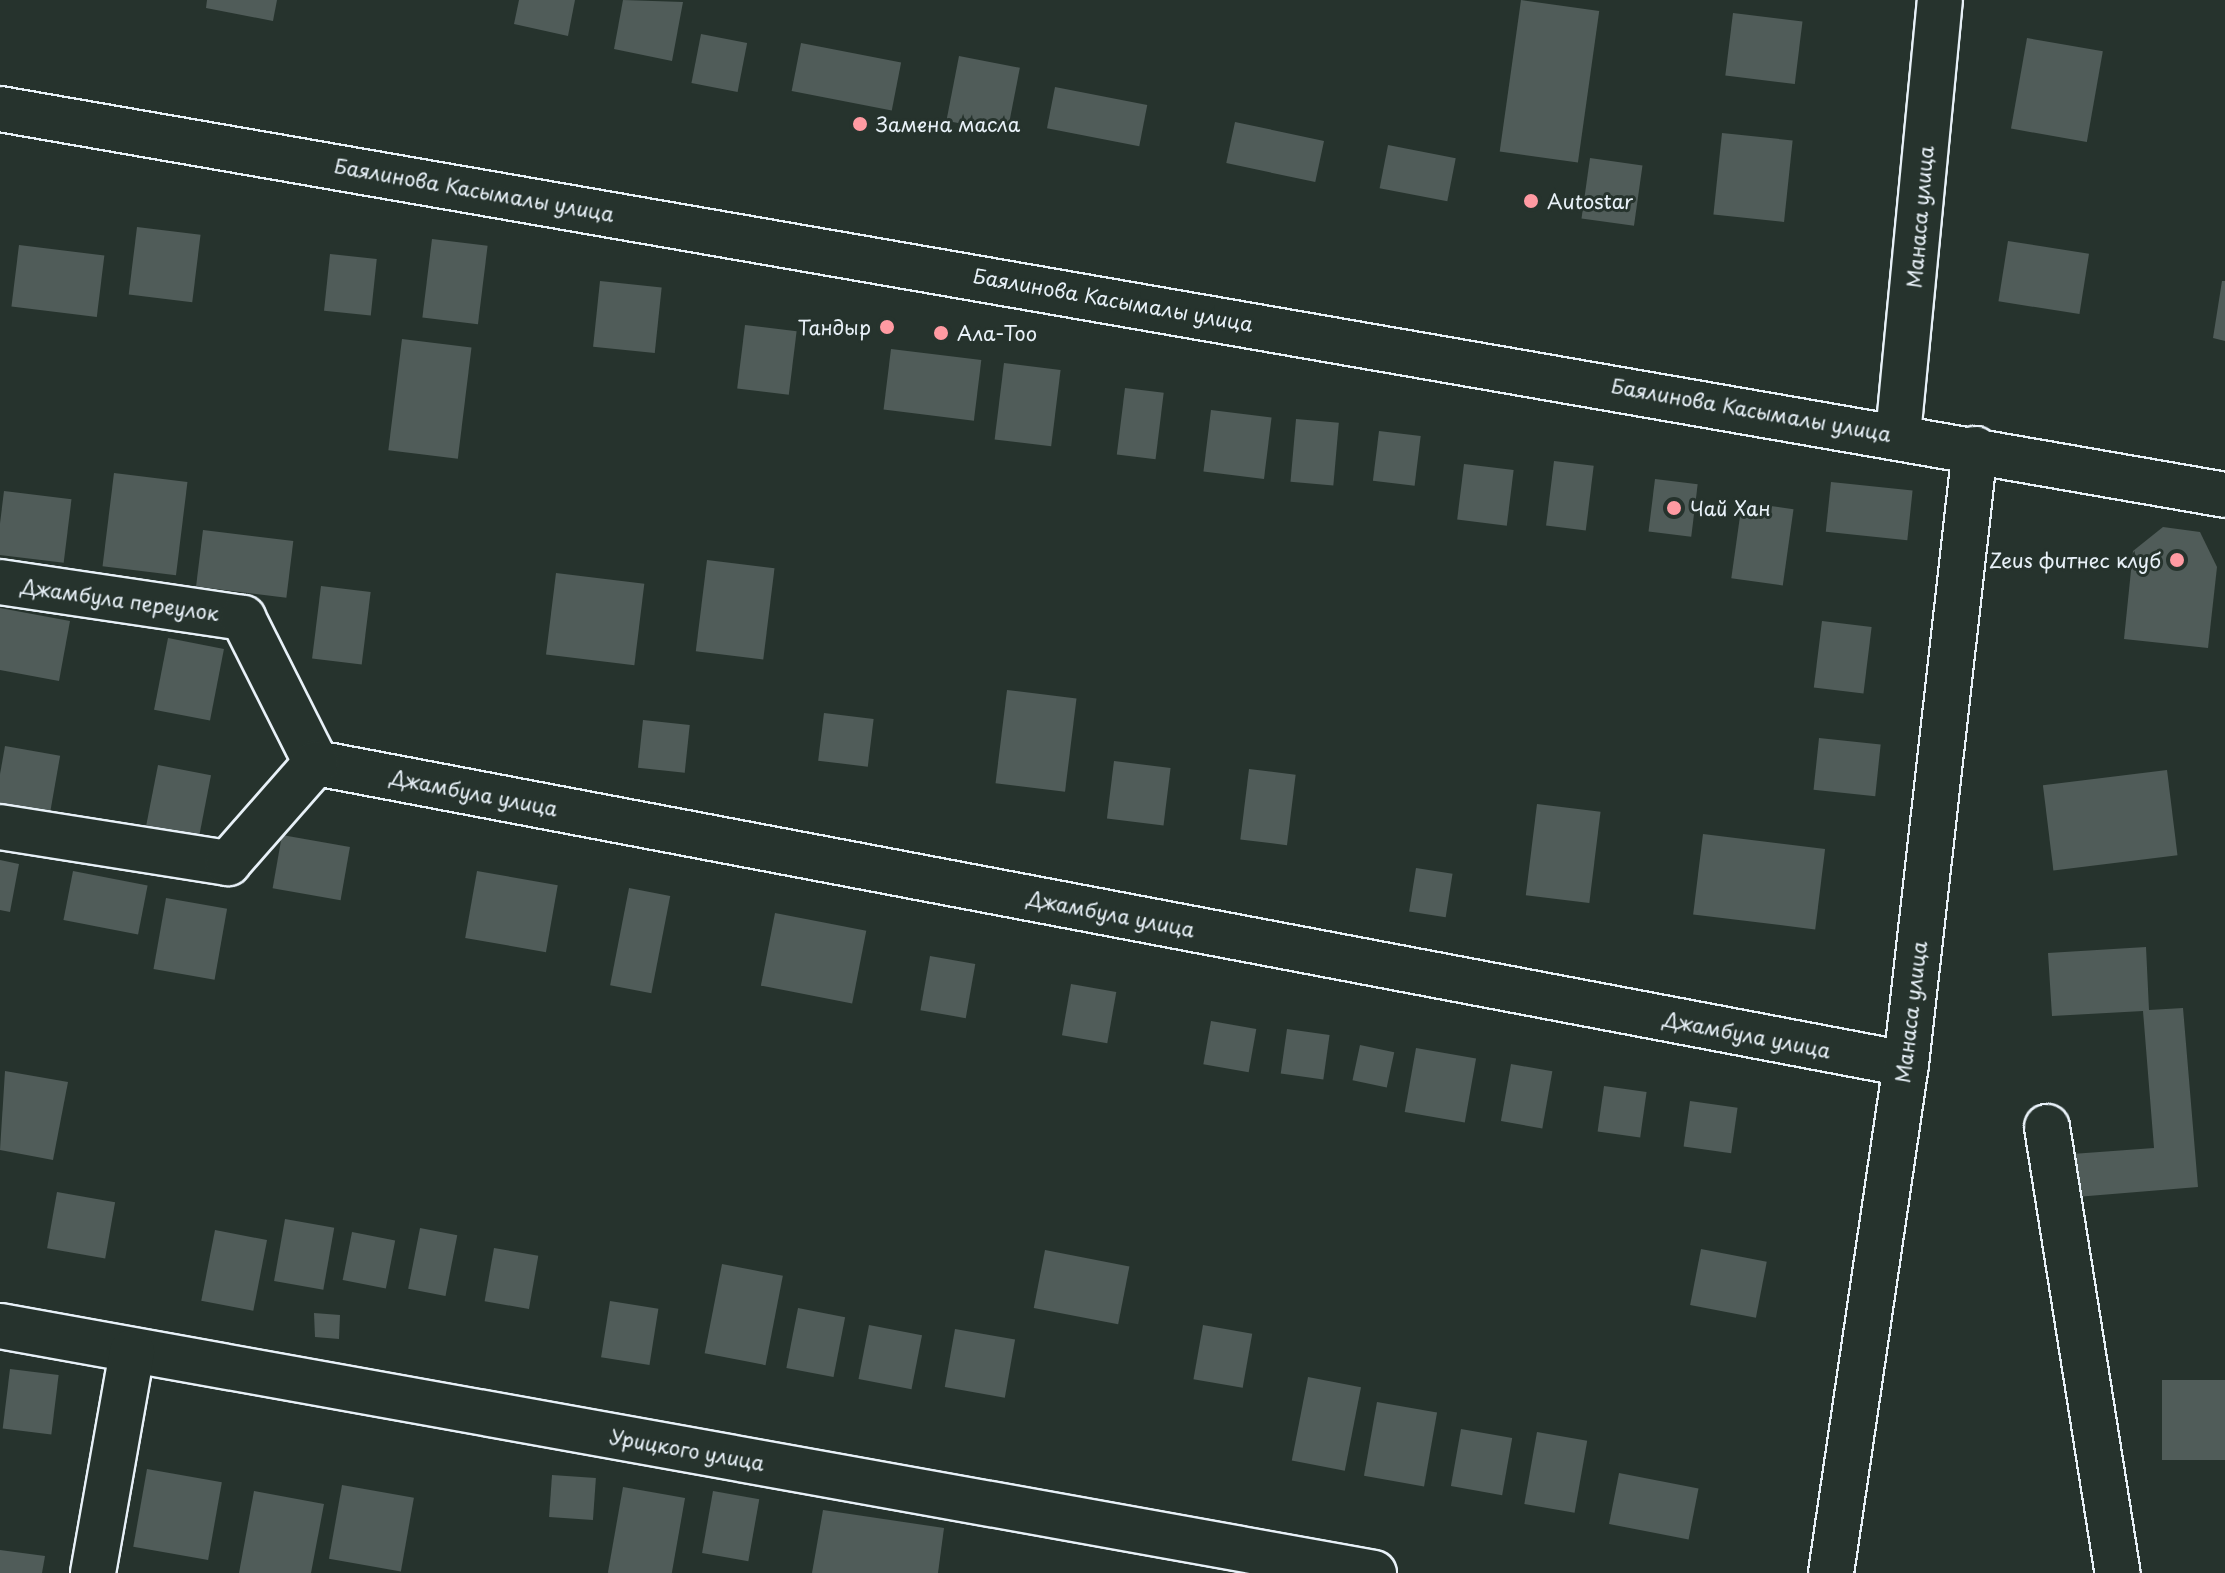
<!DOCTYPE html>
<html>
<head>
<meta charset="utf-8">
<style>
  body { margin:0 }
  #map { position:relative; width:2225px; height:1573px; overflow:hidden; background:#26332d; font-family:"Playpen Sans",sans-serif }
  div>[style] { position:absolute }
  .building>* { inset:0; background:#505c59; transform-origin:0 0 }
  .roads { filter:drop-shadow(2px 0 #e8f1f8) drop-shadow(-2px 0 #e8f1f8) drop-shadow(0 2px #e8f1f8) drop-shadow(0 -2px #e8f1f8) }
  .minor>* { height:44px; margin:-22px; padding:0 22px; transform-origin:22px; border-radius:22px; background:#26332d }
  .major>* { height:44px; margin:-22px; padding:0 22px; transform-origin:22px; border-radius:22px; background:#26332d }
  .dots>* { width:22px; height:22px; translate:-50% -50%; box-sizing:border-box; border:4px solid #26332d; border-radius:50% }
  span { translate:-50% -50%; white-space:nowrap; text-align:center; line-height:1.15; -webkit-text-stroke:6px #26332d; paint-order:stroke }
  .poi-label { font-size:20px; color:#e8f1f8 }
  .left { translate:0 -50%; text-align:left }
  .right { translate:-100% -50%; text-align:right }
  .street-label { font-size:20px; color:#e8f1f8 }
</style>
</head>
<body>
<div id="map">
  <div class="building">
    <div style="clip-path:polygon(207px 0,277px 0,273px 21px,206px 8px)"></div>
    <div style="clip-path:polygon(519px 0,575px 0,568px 36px,514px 24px)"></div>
    <div style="clip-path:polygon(623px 0,683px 2px,672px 61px,614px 49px)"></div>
    <div style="left:1521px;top:0;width:79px;height:153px;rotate:8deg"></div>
    <div style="left:1733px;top:13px;width:70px;height:63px;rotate:7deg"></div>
    <div style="left:701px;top:34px;width:47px;height:50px;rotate:11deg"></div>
    <div style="left:2027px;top:38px;width:77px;height:92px;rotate:10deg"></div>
    <div style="left:801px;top:43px;width:102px;height:49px;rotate:11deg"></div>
    <div style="left:959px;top:56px;width:62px;height:66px;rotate:11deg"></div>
    <div style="left:1055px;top:87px;width:94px;height:42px;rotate:11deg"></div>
    <div style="left:1235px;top:122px;width:91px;height:42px;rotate:12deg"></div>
    <div style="left:1722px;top:133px;width:71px;height:82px;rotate:6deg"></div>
    <div style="left:1388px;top:145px;width:69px;height:44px;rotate:11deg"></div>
    <div style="left:1590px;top:158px;width:53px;height:61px;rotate:8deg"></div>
    <div style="left:137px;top:227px;width:64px;height:68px;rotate:7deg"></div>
    <div style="left:432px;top:239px;width:56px;height:79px;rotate:7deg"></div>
    <div style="left:2008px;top:241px;width:82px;height:61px;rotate:9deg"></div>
    <div style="left:19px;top:245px;width:86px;height:62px;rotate:7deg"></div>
    <div style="left:330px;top:254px;width:47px;height:57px;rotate:6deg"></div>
    <div style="left:600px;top:281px;width:62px;height:66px;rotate:6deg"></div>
    <div style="clip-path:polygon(2222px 281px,2225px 281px,2225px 341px,2213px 338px)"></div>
    <div style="left:745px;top:325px;width:52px;height:64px;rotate:7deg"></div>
    <div style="left:402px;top:339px;width:70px;height:112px;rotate:7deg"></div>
    <div style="left:891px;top:349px;width:91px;height:61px;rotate:7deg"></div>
    <div style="left:1004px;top:363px;width:57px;height:77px;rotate:7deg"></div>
    <div style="left:1125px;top:388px;width:39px;height:67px;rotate:7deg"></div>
    <div style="left:1211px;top:410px;width:61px;height:62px;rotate:7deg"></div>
    <div style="left:1296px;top:419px;width:43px;height:63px;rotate:5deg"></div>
    <div style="left:1379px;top:431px;width:42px;height:50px;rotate:7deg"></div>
    <div style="left:1554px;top:461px;width:40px;height:65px;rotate:7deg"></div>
    <div style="left:1464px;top:464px;width:50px;height:56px;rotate:7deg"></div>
    <div style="left:114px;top:473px;width:74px;height:94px;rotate:7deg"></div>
    <div style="left:1655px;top:479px;width:43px;height:53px;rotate:7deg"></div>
    <div style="left:1831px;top:482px;width:82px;height:50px;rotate:6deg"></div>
    <div style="left:4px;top:491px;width:68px;height:64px;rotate:7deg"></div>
    <div style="left:1742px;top:502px;width:52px;height:77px;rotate:8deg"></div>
    <div style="clip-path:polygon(2163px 527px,2200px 532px,2217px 567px,2208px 648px,2124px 639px,2133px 551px)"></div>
    <div style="left:203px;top:530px;width:91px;height:57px;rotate:7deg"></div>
    <div style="left:707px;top:560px;width:68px;height:92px;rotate:7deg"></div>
    <div style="left:556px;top:573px;width:89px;height:82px;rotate:7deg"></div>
    <div style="left:321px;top:586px;width:50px;height:73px;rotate:7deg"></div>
    <div style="clip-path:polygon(0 608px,70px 621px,59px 681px,0 670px)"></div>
    <div style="left:1822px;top:621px;width:50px;height:67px;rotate:7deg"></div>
    <div style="left:168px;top:638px;width:57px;height:73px;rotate:11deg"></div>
    <div style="left:1007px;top:690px;width:70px;height:94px;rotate:7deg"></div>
    <div style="left:824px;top:713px;width:50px;height:48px;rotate:7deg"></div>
    <div style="left:643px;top:720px;width:47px;height:48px;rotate:6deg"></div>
    <div style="left:1819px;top:738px;width:62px;height:52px;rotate:6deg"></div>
    <div style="left:5px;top:746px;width:56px;height:60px;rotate:10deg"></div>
    <div style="left:1114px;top:761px;width:57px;height:58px;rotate:7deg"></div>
    <div style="left:158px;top:765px;width:54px;height:62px;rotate:11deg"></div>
    <div style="left:1249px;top:769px;width:47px;height:71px;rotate:7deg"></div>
    <div style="left:2167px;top:770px;width:86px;height:125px;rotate:83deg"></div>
    <div style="left:1537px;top:804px;width:64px;height:92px;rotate:7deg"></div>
    <div style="left:1703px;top:834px;width:123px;height:81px;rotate:7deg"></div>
    <div style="left:282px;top:835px;width:69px;height:54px;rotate:10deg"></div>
    <div style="clip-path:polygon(0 860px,19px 864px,10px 912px,0 910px)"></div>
    <div style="left:1416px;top:868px;width:37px;height:44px;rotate:9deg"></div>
    <div style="left:73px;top:871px;width:76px;height:50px;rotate:11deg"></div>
    <div style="left:477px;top:871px;width:82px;height:68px;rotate:10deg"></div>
    <div style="left:629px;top:888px;width:42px;height:99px;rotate:11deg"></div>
    <div style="left:166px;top:898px;width:62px;height:72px;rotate:10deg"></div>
    <div style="left:775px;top:913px;width:93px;height:74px;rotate:11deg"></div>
    <div style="clip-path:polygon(2146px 947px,2149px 1010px,2183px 1008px,2198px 1187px,2076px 1197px,2072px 1154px,2154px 1148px,2143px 1011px,2052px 1016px,2048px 953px)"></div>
    <div style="left:930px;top:956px;width:46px;height:55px;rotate:10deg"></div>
    <div style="left:1071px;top:984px;width:46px;height:52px;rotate:10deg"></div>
    <div style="left:1211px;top:1021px;width:46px;height:44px;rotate:10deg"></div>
    <div style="left:1287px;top:1029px;width:43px;height:45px;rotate:8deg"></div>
    <div style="left:1360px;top:1045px;width:35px;height:36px;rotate:12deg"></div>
    <div style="left:1416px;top:1048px;width:61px;height:65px;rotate:10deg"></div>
    <div style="left:1511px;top:1064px;width:42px;height:58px;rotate:10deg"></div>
    <div style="clip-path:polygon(5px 1071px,68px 1082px,53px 1160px,0 1150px)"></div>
    <div style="left:1604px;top:1086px;width:43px;height:46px;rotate:8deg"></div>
    <div style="left:1690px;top:1101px;width:48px;height:46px;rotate:8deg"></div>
    <div style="left:57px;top:1192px;width:59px;height:57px;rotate:10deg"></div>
    <div style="left:285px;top:1219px;width:50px;height:63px;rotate:10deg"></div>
    <div style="left:420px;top:1228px;width:38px;height:62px;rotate:11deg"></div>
    <div style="left:215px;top:1230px;width:53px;height:72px;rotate:11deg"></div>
    <div style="left:352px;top:1232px;width:44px;height:49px;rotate:11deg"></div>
    <div style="left:494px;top:1248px;width:45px;height:54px;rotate:10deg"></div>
    <div style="left:1701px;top:1249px;width:67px;height:57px;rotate:11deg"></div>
    <div style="left:1045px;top:1250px;width:86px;height:59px;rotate:11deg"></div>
    <div style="left:722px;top:1264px;width:62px;height:91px;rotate:11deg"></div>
    <div style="left:610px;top:1301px;width:49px;height:57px;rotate:9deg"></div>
    <div style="left:798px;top:1308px;width:48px;height:61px;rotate:11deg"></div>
    <div style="clip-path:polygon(314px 1313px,340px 1315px,339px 1339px,315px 1337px)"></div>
    <div style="left:869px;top:1325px;width:54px;height:55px;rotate:11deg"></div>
    <div style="left:1203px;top:1325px;width:50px;height:55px;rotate:10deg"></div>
    <div style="left:955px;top:1329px;width:61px;height:59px;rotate:10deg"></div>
    <div style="left:10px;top:1369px;width:49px;height:60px;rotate:7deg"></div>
    <div style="left:1308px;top:1377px;width:54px;height:85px;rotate:11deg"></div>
    <div style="left:2225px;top:1380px;width:80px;height:63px;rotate:90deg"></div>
    <div style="left:1377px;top:1402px;width:61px;height:75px;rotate:10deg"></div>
    <div style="left:1461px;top:1429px;width:52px;height:58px;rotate:10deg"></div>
    <div style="left:1537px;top:1432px;width:51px;height:73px;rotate:10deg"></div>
    <div style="left:147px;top:1469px;width:76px;height:79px;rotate:10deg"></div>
    <div style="left:1619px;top:1473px;width:81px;height:52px;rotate:11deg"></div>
    <div style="left:552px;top:1475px;width:44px;height:42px;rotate:4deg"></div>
    <div style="left:342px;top:1485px;width:73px;height:75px;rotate:10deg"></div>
    <div style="left:623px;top:1487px;width:63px;height:87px;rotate:10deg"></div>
    <div style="clip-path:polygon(254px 1491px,324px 1504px,311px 1573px,239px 1573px)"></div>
    <div style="left:713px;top:1491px;width:47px;height:63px;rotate:10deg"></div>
    <div style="clip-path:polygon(823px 1510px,944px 1528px,938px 1573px,812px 1573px)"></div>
    <div style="clip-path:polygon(0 1550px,45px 1556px,42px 1573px,0 1573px)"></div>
  </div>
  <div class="roads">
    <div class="minor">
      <div style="left:1898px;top:435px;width:437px;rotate:-84.5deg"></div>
      <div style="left:0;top:582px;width:246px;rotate:8.4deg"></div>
      <div style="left:243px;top:618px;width:162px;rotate:63.3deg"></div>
      <div style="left:316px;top:763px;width:1618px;rotate:10.72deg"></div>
      <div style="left:0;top:827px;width:231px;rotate:9deg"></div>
      <div style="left:228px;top:863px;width:133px;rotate:-48.7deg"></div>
      <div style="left:2047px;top:1127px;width:452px;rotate:81deg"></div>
      <div style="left:0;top:1326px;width:1396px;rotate:10.19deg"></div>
      <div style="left:93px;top:1573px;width:225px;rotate:-80deg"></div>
      <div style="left:1831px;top:1573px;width:514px;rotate:-81.62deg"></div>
      <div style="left:1906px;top:1064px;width:619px;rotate:-83.6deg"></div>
    </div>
    <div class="major">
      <div style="left:0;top:109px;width:2258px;rotate:9.84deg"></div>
    </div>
  </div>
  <div class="dots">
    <div style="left:860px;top:124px;background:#ff9aa2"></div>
    <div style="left:1531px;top:201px;background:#ff9aa2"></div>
    <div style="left:887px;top:327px;background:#ff9aa2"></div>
    <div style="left:941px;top:333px;background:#ff9aa2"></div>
    <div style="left:1674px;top:508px;background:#ff9aa2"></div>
    <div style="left:2177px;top:560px;background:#ff9aa2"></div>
  </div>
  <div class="poi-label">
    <span class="left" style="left:876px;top:124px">Замена масла</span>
    <span class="left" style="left:1547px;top:201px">Autostar</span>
    <span class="right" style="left:871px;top:327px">Тандыр</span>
    <span class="left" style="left:957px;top:333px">Ала-Тоо</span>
    <span class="left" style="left:1690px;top:508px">Чай Хан</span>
    <span class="right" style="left:2161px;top:560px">Zeus фитнес клуб</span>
  </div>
  <div class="street-label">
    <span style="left:474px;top:190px;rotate:10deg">Баялинова Касымалы улица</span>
    <span style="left:1920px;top:217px;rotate:-85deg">Манаса улица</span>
    <span style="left:1113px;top:300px;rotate:10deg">Баялинова Касымалы улица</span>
    <span style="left:1751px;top:410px;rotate:10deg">Баялинова Касымалы улица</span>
    <span style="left:120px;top:600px;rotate:8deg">Джамбула переулок</span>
    <span style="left:474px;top:793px;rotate:11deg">Джамбула улица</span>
    <span style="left:1111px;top:914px;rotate:11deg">Джамбула улица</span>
    <span style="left:1911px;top:1012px;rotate:-83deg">Манаса улица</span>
    <span style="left:1747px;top:1035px;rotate:11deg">Джамбула улица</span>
    <span style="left:687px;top:1450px;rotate:10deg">Урицкого улица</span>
  </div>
</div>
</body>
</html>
